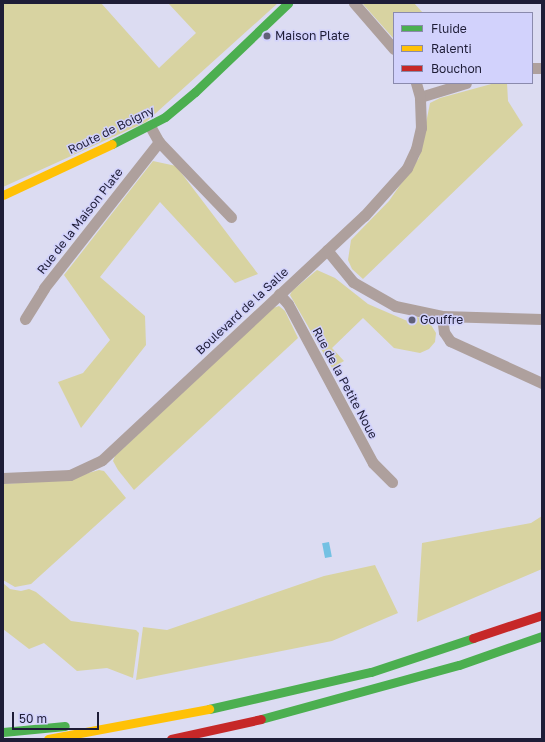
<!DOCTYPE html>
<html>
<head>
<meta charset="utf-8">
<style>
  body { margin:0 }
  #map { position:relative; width:545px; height:742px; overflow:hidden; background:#dcdcf2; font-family:"Golos Text",sans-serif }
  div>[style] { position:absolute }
  .green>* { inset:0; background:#d8d3a1 }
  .water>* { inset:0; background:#74c1e3; transform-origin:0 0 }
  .street>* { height:11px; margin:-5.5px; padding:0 5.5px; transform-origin:5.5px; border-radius:5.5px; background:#aea09d }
  .fast>* { height:9px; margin:-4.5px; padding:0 4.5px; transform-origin:4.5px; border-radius:4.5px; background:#4caf50 }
  .slow>* { height:9px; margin:-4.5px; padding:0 4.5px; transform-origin:4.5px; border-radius:4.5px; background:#ffc107 }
  .jam>* { height:9px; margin:-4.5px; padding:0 4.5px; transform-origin:4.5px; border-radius:4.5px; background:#c62828 }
  .dots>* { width:11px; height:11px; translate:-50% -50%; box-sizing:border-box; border:2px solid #d2d2fc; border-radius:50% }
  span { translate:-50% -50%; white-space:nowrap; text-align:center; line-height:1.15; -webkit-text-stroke:3px #d2d2fc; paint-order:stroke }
  .poi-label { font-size:12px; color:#1e1d37 }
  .left { translate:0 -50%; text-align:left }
  .street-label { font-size:12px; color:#1e1d37 }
  .frame { position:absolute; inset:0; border:4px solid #1e1d37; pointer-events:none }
  .legend { position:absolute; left:393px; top:12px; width:140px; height:72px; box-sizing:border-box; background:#d2d2fc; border:1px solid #8a8aad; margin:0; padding:5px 7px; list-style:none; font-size:12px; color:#1e1d37 }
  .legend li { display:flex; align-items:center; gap:8px; height:20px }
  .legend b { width:20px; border:1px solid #8a8aad }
  .scale { position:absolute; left:12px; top:712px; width:87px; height:18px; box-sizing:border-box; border:2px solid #1e1d37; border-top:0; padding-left:5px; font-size:12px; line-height:14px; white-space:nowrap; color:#1e1d37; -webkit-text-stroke:3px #d2d2fc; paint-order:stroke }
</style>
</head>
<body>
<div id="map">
  <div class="green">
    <div style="clip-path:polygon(3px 3px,101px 3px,159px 68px,196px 33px,168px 3px,278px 3px,146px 122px,3px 187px)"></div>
    <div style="clip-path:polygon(362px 3px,414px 3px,423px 13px,394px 13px,394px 39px)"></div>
    <div style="clip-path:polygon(495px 83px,507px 83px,508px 101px,523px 125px,363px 279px,352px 269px,348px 260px,351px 240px,389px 201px,419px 158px,430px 103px,440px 98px)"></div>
    <div style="clip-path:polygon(153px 161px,176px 166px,258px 274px,235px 283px,160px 202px,100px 277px,145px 316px,146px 345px,81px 428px,58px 382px,83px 373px,110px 340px,64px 275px)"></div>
    <div style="clip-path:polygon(317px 270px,335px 278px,368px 304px,405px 320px,416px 323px,417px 317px,428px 320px,436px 333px,435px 342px,429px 349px,420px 353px,394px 348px,363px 318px,332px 348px,344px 361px,332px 368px,290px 295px,292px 291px)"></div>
    <div style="clip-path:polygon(279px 306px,285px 311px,298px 338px,134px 490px,118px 470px,113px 461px,115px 456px,273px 308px)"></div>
    <div style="clip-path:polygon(99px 470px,104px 471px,126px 498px,31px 584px,15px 587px,3px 580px,3px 484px,64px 480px)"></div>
    <div style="clip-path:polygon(542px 516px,542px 569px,417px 622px,422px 543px,531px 523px)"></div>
    <div style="clip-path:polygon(375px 565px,398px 613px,332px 641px,136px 680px,143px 627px,167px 630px,324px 576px)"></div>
    <div style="clip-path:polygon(3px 583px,10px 589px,21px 591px,29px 589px,36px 592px,71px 621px,136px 630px,139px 633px,133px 678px,107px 668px,77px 671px,44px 643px,29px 649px,3px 629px)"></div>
  </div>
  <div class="water">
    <div style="left:329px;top:542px;width:15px;height:7px;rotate:79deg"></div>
  </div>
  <div class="street">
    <div style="left:354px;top:3px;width:61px;rotate:49deg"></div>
    <div style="left:532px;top:68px;width:10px"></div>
    <div style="left:420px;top:97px;width:48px;rotate:-16.9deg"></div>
    <div style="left:150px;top:126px;width:18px;rotate:61deg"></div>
    <div style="left:159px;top:142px;width:104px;rotate:46.2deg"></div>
    <div style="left:327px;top:250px;width:41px;rotate:50.9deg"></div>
    <div style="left:353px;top:282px;width:48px;rotate:29.7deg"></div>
    <div style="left:395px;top:306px;width:48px;rotate:12deg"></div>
    <div style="left:442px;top:316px;width:100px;rotate:1.7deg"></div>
    <div style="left:279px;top:294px;width:13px;rotate:48deg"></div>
    <div style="left:288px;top:304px;width:180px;rotate:61.9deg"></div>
    <div style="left:373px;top:463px;width:27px;rotate:45deg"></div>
    <div style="left:442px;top:316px;width:16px;rotate:83deg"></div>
    <div style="left:444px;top:332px;width:11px;rotate:56deg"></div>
    <div style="left:450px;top:341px;width:101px;rotate:24.5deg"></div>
    <div style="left:25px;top:319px;width:36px;rotate:-58deg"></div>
    <div style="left:44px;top:288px;width:186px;rotate:-51.8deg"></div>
    <div style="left:3px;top:478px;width:67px;rotate:-2.6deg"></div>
    <div style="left:70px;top:475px;width:35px;rotate:-25deg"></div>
    <div style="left:102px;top:460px;width:358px;rotate:-43deg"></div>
    <div style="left:364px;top:216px;width:64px;rotate:-48.1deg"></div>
    <div style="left:407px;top:168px;width:21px;rotate:-65deg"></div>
    <div style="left:416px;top:149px;width:22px;rotate:-77deg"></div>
    <div style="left:421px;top:128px;width:31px;rotate:-92deg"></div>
    <div style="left:420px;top:97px;width:15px;rotate:-106deg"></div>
  </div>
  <div class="fast">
    <div style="left:112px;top:144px;width:59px;rotate:-27deg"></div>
    <div style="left:165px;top:117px;width:39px;rotate:-40deg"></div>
    <div style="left:195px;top:92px;width:129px;rotate:-43.7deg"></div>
    <div style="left:209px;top:709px;width:166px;rotate:-12.9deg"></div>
    <div style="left:371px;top:672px;width:108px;rotate:-18.4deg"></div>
    <div style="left:261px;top:719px;width:205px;rotate:-15.3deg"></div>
    <div style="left:459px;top:665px;width:88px;rotate:-19.3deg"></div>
    <div style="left:3px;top:732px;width:62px;rotate:-5.5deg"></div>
  </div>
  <div class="slow">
    <div style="left:3px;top:195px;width:120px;rotate:-25.1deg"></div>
    <div style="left:48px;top:739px;width:164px;rotate:-10.6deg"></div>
  </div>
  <div class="jam">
    <div style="left:473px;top:638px;width:73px;rotate:-18.4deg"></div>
    <div style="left:171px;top:739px;width:92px;rotate:-12.5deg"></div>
  </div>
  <div class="dots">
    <div style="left:267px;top:36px;background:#606078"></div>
    <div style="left:412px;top:320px;background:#606078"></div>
  </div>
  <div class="poi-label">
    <span class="left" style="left:275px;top:36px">Maison Plate</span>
    <span class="left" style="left:420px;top:320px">Gouffre</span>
  </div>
  <div class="street-label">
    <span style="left:111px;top:130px;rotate:-26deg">Route de Boigny</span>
    <span style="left:80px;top:221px;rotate:-52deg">Rue de la Maison Plate</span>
    <span style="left:242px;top:311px;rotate:-43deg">Boulevard de la Salle</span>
    <span style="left:345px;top:383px;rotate:62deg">Rue de la Petite Noue</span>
  </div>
  <div class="frame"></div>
  <ul class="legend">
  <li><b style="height:5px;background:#4caf50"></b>Fluide</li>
  <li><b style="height:5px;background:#ffc107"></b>Ralenti</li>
  <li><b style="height:5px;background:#c62828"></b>Bouchon</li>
  </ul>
  <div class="scale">50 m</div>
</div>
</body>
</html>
